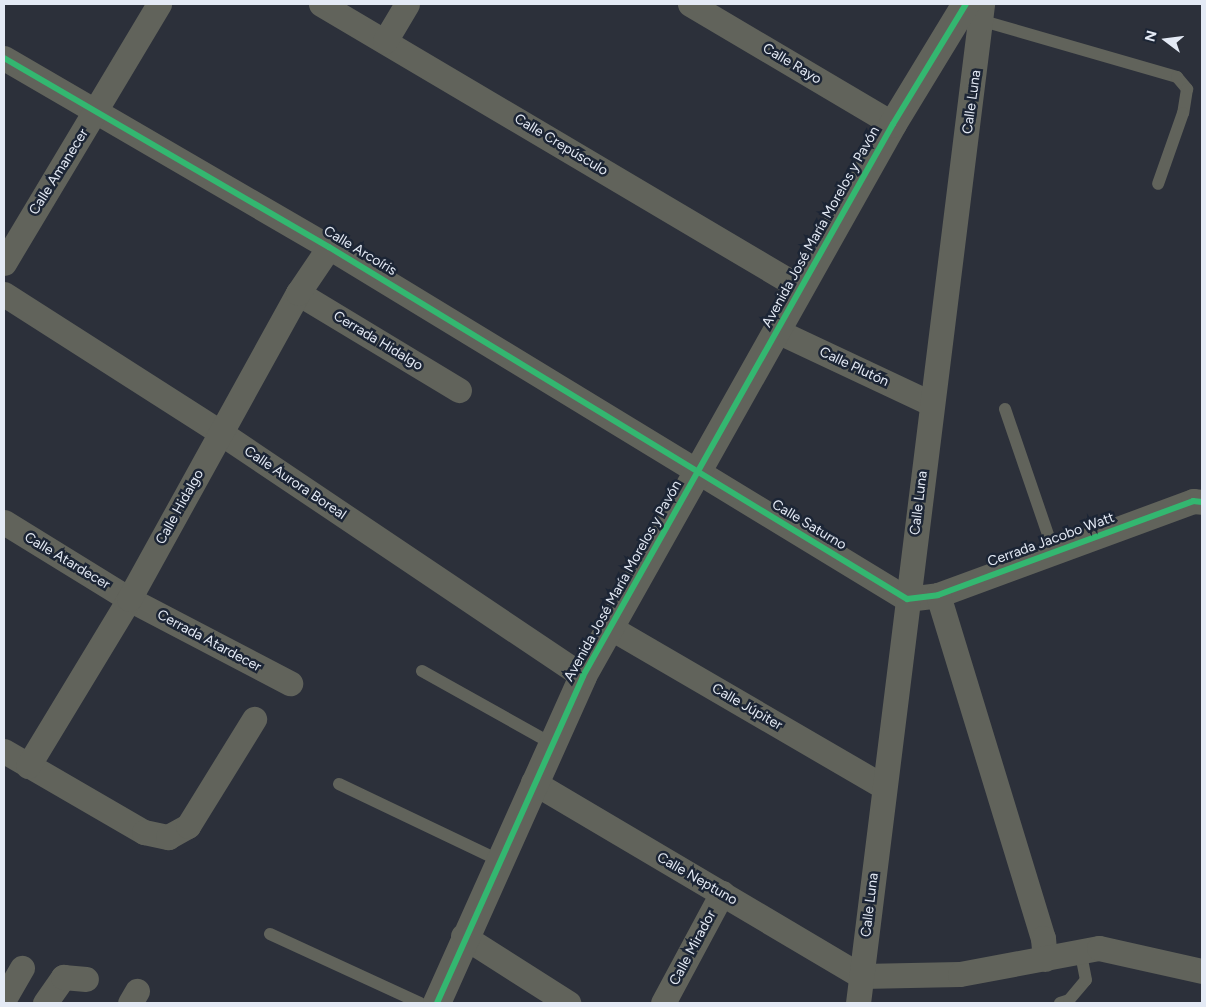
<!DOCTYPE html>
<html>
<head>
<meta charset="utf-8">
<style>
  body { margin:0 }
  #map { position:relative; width:1206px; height:1007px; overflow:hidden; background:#2c303a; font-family:Figtree,sans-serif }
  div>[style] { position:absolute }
  .service>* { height:12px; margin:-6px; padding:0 6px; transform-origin:6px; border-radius:6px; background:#61635b }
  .minor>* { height:25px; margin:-12.5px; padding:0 12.5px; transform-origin:12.5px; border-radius:12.5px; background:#61635b }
  .tertiary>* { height:28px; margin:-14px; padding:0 14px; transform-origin:14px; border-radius:14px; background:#61635b }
  .cycleway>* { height:6px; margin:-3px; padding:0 3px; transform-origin:3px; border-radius:3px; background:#33b770 }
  span { translate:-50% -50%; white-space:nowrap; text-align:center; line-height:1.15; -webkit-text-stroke:5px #1c2535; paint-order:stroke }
  .street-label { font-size:14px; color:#e4eaf5 }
  .frame { position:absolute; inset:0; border:5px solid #e4eaf5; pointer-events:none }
  .north { position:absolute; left:1141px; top:15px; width:50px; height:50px; -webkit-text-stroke:4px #1c2535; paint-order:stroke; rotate:285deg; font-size:14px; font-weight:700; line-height:20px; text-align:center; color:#e4eaf5 }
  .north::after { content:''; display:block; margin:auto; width:18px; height:22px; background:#e4eaf5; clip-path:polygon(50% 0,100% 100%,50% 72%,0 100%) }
</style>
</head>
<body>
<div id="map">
  <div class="service">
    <div style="left:983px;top:21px;width:202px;rotate:16.1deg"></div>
    <div style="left:1177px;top:77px;width:16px;rotate:50deg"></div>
    <div style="left:1187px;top:89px;width:24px;rotate:99deg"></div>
    <div style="left:1183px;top:113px;width:75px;rotate:109.4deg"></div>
    <div style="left:1005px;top:409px;width:151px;rotate:71.1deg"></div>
    <div style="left:422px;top:671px;width:148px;rotate:29.2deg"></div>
    <div style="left:339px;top:784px;width:176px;rotate:25.5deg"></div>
    <div style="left:270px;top:934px;width:165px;rotate:24.7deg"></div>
    <div style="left:1060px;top:1003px;width:9px;rotate:-18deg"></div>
    <div style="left:1069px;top:1000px;width:26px;rotate:-50deg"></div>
    <div style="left:1086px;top:980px;width:31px;rotate:-101deg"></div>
  </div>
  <div class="minor">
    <div style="left:321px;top:4px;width:558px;rotate:30.61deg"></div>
    <div style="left:690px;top:4px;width:236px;rotate:30.6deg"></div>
    <div style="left:385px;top:41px;width:43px;rotate:-59.3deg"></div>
    <div style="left:4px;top:58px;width:376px;rotate:30.2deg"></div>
    <div style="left:329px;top:247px;width:677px;rotate:31.34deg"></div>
    <div style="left:907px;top:599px;width:31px;rotate:-7deg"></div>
    <div style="left:938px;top:595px;width:272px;rotate:-20.2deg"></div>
    <div style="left:1193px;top:501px;width:9px;rotate:6deg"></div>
    <div style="left:4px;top:263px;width:302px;rotate:-59.1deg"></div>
    <div style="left:298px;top:293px;width:188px;rotate:31.1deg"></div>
    <div style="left:4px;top:294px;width:258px;rotate:32.6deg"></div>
    <div style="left:221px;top:433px;width:436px;rotate:33.9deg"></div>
    <div style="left:777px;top:331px;width:171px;rotate:25.2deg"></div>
    <div style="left:4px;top:522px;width:147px;rotate:31.6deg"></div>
    <div style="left:129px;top:599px;width:182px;rotate:27.6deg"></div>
    <div style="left:938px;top:595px;width:359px;rotate:73deg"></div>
    <div style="left:1043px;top:938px;width:21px;rotate:85deg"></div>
    <div style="left:611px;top:628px;width:316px;rotate:30.2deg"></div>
    <div style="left:4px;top:751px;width:162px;rotate:30.1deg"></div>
    <div style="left:144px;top:832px;width:25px;rotate:12deg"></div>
    <div style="left:168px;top:837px;width:23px;rotate:-29deg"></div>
    <div style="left:188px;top:826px;width:126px;rotate:-58.3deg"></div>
    <div style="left:28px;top:766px;width:195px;rotate:-58.8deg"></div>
    <div style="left:129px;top:599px;width:350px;rotate:-61.1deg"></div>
    <div style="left:298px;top:293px;width:55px;rotate:-56deg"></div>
    <div style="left:533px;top:782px;width:381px;rotate:30.6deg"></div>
    <div style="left:861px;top:976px;width:99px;rotate:-1.2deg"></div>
    <div style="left:960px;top:974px;width:141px;rotate:-10.6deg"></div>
    <div style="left:1099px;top:948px;width:106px;rotate:12.6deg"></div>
    <div style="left:463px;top:936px;width:125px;rotate:32.5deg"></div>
    <div style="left:4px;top:999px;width:36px;rotate:-60deg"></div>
    <div style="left:45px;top:1003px;width:32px;rotate:-55deg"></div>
    <div style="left:63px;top:977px;width:23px;rotate:5deg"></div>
    <div style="left:130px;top:1003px;width:14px;rotate:-60deg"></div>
    <div style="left:663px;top:1003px;width:125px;rotate:-61.8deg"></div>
    <div style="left:858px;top:1003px;width:1007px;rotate:-82.92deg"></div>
  </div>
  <div class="tertiary">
    <div style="left:437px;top:1003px;width:358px;rotate:-65.9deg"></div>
    <div style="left:583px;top:676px;width:633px;rotate:-60.68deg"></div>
    <div style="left:893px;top:124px;width:140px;rotate:-58.7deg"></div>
  </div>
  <div class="cycleway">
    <div style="left:4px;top:58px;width:376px;rotate:30.2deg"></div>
    <div style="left:329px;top:247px;width:677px;rotate:31.34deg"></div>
    <div style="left:907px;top:599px;width:31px;rotate:-7deg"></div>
    <div style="left:938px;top:595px;width:272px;rotate:-20.2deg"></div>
    <div style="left:1193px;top:501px;width:9px;rotate:6deg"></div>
    <div style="left:437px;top:1003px;width:358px;rotate:-65.9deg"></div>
    <div style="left:583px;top:676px;width:633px;rotate:-60.68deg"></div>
    <div style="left:893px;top:124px;width:140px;rotate:-58.7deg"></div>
  </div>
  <div class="street-label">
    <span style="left:792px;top:64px;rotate:31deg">Calle Rayo</span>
    <span style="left:972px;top:102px;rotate:-82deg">Calle Luna</span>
    <span style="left:561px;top:145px;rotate:31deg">Calle Crepúsculo</span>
    <span style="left:59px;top:172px;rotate:-58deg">Calle Amanecer</span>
    <span style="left:821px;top:227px;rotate:-61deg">Avenida José María Morelos y Pavón</span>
    <span style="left:360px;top:251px;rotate:31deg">Calle Arcoíris</span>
    <span style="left:378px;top:341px;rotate:31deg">Cerrada Hidalgo</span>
    <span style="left:854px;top:367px;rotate:25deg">Calle Plutón</span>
    <span style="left:295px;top:483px;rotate:34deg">Calle Aurora Boreal</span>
    <span style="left:919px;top:503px;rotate:-83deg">Calle Luna</span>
    <span style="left:180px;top:507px;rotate:-61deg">Calle Hidalgo</span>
    <span style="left:809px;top:525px;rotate:31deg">Calle Saturno</span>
    <span style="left:1051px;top:540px;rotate:-20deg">Cerrada Jacobo Watt</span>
    <span style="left:67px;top:561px;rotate:31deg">Calle Atardecer</span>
    <span style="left:623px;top:581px;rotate:-61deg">Avenida José María Morelos y Pavón</span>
    <span style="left:209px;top:641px;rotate:28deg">Cerrada Atardecer</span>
    <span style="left:747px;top:707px;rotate:30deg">Calle Júpiter</span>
    <span style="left:697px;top:879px;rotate:30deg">Calle Neptuno</span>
    <span style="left:870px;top:905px;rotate:-83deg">Calle Luna</span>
    <span style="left:693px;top:948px;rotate:-62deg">Calle Mirador</span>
  </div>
  <div class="frame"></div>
  <div class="north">N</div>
</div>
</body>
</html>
